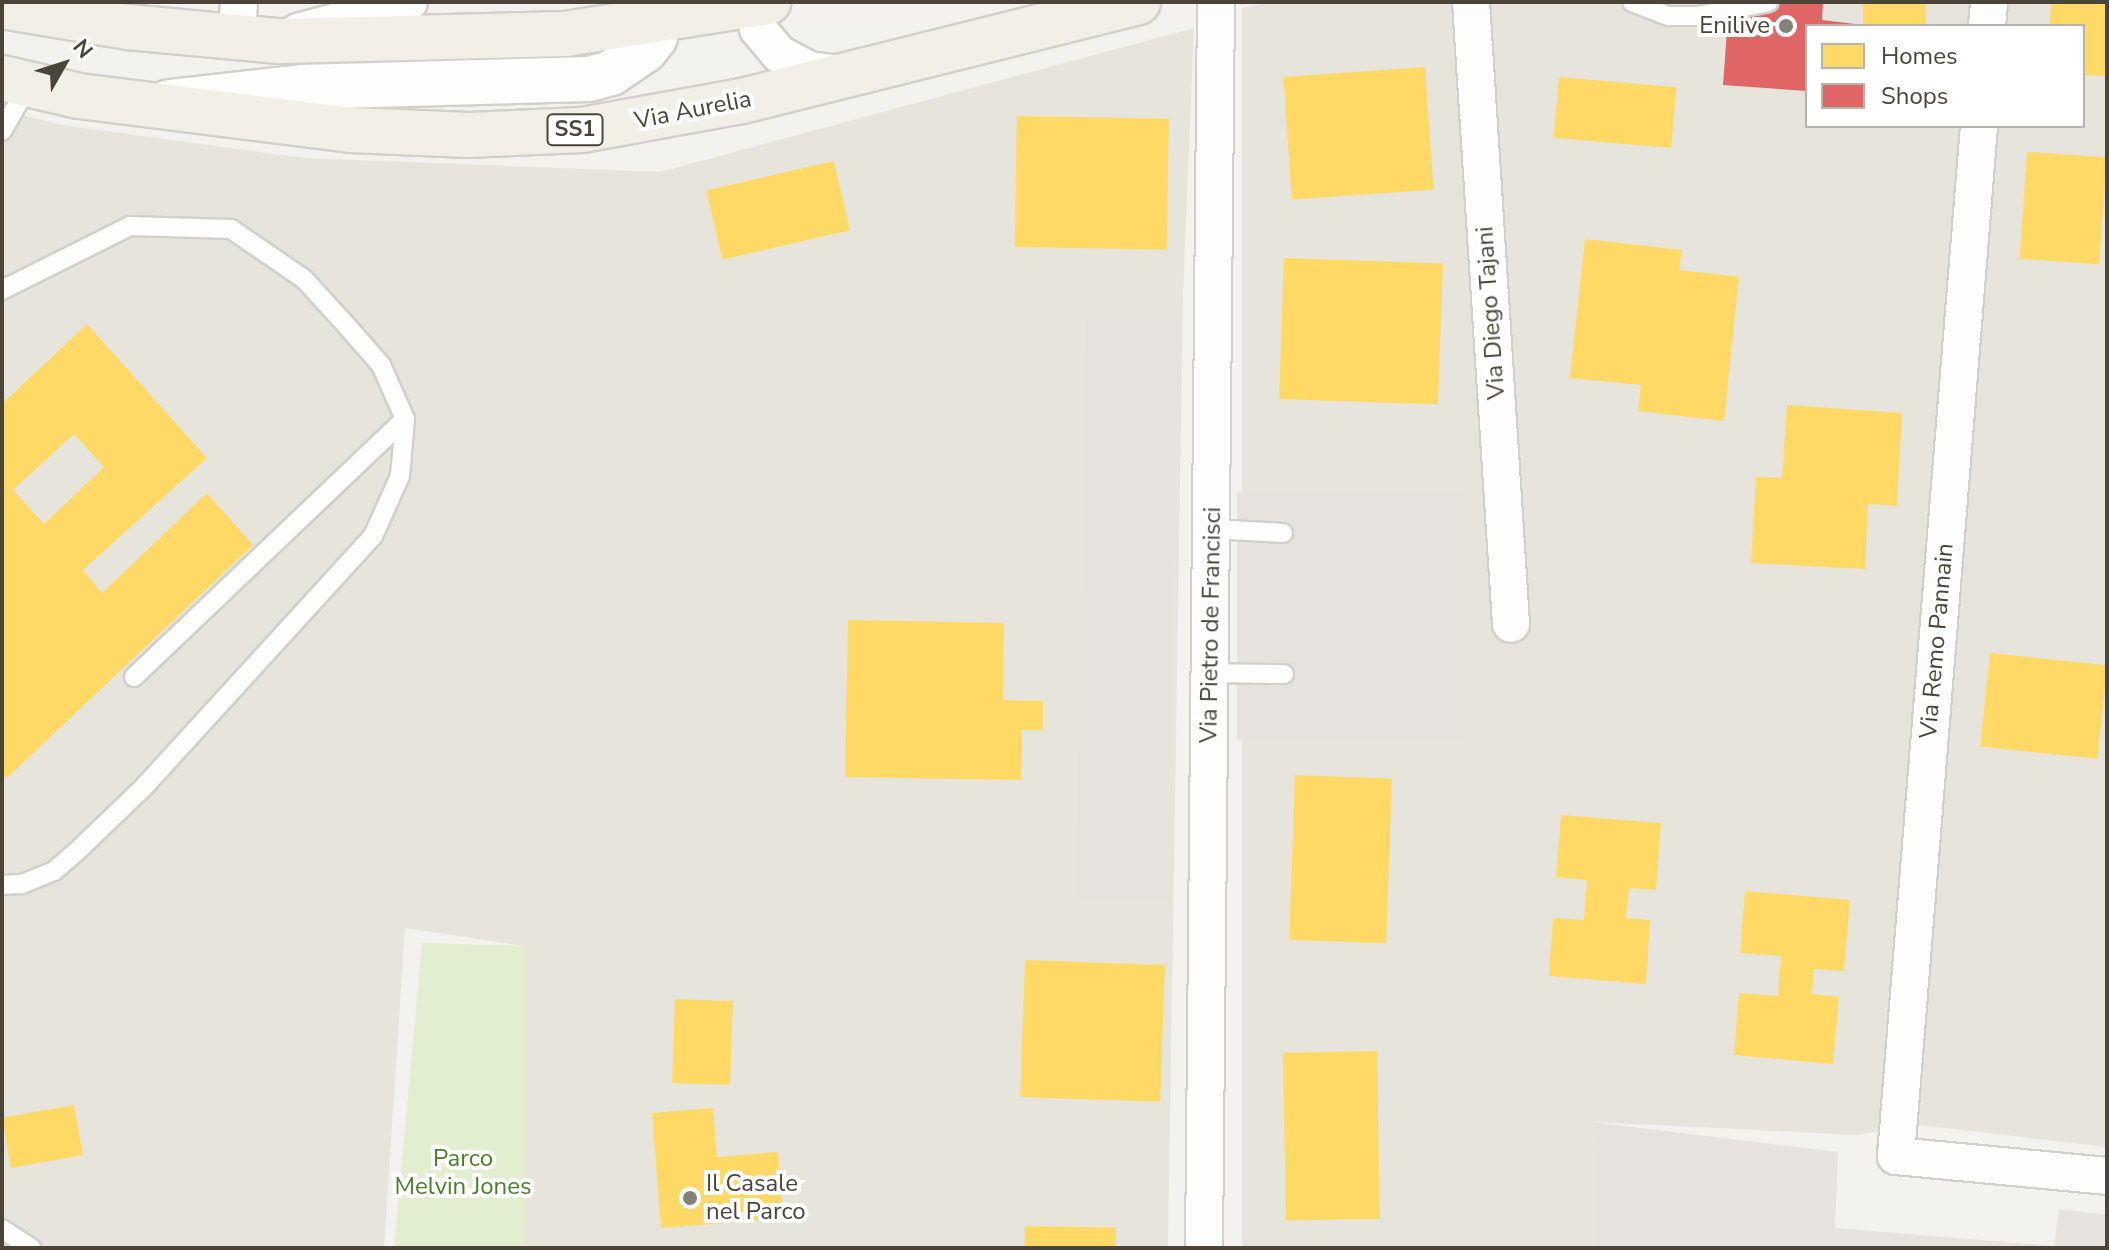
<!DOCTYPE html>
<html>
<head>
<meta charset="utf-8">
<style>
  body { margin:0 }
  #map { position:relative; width:2109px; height:1250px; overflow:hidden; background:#f4f2ee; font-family:"Nunito Sans",sans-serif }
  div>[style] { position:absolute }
  .residential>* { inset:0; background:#e7e4dc }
  .green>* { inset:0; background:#e1eecf }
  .parking>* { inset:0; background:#e6e3df; transform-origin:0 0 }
  .homes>* { inset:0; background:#ffd966; transform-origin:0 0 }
  .shops>* { inset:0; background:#e06666 }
  .roads { filter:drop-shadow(2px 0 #d2d0cb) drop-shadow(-2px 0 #d2d0cb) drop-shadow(0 2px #d2d0cb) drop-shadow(0 -2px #d2d0cb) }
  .service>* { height:18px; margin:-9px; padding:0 9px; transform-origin:9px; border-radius:9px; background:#fdfdfc }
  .minor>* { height:36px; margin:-18px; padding:0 18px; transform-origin:18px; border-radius:18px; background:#fdfdfc }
  .tertiary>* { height:44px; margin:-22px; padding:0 22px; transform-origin:22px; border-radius:22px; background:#fdfdfc }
  .primary>* { height:44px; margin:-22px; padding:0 22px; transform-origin:22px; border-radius:22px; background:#f2efe6 }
  .dots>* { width:22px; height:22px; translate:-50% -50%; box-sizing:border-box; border:4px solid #fff; border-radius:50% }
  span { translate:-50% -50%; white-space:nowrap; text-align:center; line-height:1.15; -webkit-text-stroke:8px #fff; paint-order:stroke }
  .shield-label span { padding:2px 6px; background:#fff; border:2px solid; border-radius:6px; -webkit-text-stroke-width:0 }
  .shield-label { font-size:22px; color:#4b4439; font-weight:700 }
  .poi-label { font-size:24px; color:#4b4439 }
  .right { translate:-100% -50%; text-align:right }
  .left { translate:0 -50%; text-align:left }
  .street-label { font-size:24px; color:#4b4439 }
  .park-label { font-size:24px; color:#4a7f2a }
  .frame { position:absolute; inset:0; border:4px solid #4b4439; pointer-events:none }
  .legend { position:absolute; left:1805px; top:24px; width:280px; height:104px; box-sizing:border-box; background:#fff; border:2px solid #b7b4b0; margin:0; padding:10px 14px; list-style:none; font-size:24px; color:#4b4439 }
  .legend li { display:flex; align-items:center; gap:16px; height:40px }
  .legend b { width:40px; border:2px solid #b7b4b0 }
  .north { position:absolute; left:24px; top:24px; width:80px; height:80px; -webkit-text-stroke:6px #fff; paint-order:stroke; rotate:51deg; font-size:22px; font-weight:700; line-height:32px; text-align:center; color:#4b4439 }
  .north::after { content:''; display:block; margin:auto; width:28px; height:36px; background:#4b4439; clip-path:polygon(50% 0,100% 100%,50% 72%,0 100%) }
</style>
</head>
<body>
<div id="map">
  <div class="residential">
    <div style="clip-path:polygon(evenodd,1271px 2px,2107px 2px,2107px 1147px,1919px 1125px,1855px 1135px,1592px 1122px,1598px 1248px,1242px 1248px,1242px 8px,1271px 2px,1807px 26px,2083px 26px,2083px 126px,1807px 126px,1807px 26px)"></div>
    <div style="clip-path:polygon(1194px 28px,1183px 294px,1168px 1248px,525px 1248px,525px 946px,405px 928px,384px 1248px,2px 1248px,2px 110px,62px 125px,304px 158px,660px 172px)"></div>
  </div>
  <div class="green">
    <div style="clip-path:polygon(422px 943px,525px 946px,525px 1248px,394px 1248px)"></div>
  </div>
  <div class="parking">
    <div style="left:1086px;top:319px;width:93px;height:581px;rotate:1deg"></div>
    <div style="left:1237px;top:492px;width:226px;height:248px"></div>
    <div style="clip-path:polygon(1592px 1122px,1838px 1152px,1835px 1228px,2054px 1246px,2059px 1209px,2107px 1215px,2107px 1248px,1597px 1248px)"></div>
  </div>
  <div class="homes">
    <div style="left:1863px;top:2px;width:63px;height:24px"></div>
    <div style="clip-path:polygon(2051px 2px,2107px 3px,2107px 76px,2083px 75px,2083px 26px,2050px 26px)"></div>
    <div style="left:1425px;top:67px;width:123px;height:142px;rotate:86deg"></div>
    <div style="left:1559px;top:77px;width:118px;height:61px;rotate:5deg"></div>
    <div style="left:1017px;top:116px;width:152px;height:131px;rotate:1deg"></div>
    <div style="left:2027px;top:152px;width:80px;height:107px;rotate:4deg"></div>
    <div style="left:834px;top:161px;width:71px;height:131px;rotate:77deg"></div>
    <div style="clip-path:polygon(1585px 239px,1682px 250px,1679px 270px,1739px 277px,1724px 421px,1638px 411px,1641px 385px,1570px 378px)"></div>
    <div style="left:1284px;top:258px;width:159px;height:141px;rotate:2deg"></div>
    <div style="clip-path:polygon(evenodd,87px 324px,207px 458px,83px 570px,102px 593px,207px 493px,253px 545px,7px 778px,2px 773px,2px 404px,87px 324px,74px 434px,104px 467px,44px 524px,13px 490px,74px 434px)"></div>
    <div style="clip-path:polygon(1787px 405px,1902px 413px,1897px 506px,1868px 504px,1865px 569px,1751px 563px,1756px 477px,1782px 478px)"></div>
    <div style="clip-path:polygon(848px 620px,1004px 623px,1003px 700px,1043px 701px,1043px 730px,1022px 730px,1021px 780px,845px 777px)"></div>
    <div style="left:1990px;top:653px;width:118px;height:94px;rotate:6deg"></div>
    <div style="left:1295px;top:775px;width:97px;height:165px;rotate:2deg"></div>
    <div style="clip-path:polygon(1561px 815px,1661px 823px,1656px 890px,1629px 888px,1626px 918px,1650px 920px,1646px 984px,1549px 976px,1553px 918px,1584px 920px,1587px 880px,1556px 877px)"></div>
    <div style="clip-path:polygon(1745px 891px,1850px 900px,1844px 971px,1814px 969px,1812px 994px,1839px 997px,1833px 1064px,1734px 1055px,1739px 993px,1778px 996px,1781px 956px,1740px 953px)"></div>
    <div style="left:1025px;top:960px;width:140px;height:137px;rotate:2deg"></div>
    <div style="left:675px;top:999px;width:58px;height:84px;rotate:2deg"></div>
    <div style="left:1377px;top:1051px;width:168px;height:94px;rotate:89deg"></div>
    <div style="left:74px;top:1105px;width:51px;height:73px;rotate:80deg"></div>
    <div style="clip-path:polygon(713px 1108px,717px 1157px,778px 1152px,784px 1218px,661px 1228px,652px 1113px)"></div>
    <div style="left:1025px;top:1226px;width:91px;height:22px;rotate:1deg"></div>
  </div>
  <div class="shops">
    <div style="clip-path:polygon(1729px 2px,1823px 2px,1822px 20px,1871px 26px,1807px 26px,1807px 91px,1723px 85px)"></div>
  </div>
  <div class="roads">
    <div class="service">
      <div style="left:1632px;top:2px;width:40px;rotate:21deg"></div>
      <div style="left:1669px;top:16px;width:28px"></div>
      <div style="left:1697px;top:16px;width:73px;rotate:-11deg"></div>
      <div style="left:2px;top:131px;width:52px;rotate:-60deg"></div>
      <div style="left:2px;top:290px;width:143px;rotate:-26.6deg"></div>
      <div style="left:130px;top:226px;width:101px;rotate:1.7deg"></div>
      <div style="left:231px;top:229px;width:88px;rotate:34.4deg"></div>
      <div style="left:304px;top:279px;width:62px;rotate:47.6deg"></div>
      <div style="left:346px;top:325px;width:53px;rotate:48.8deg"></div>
      <div style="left:381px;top:365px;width:59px;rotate:66deg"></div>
      <div style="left:405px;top:419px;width:57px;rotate:95deg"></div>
      <div style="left:400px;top:476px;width:66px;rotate:114.2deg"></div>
      <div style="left:373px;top:536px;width:338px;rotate:132.4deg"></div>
      <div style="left:145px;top:786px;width:95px;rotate:136.3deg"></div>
      <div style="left:76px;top:852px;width:29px;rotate:139deg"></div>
      <div style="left:54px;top:871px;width:35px;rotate:158deg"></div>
      <div style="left:22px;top:884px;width:20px;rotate:177deg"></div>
      <div style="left:1214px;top:529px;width:69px;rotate:3.3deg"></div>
      <div style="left:1209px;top:673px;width:75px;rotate:0.8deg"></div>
      <div style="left:134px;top:677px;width:374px;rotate:-43.6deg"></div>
      <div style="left:2px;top:1229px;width:35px;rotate:33deg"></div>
    </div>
    <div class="minor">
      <div style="left:751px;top:2px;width:28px;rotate:75deg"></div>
      <div style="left:758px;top:29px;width:33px;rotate:50deg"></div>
      <div style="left:779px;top:54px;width:34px;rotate:28deg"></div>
      <div style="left:809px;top:70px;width:35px;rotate:7deg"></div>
      <div style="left:1471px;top:2px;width:623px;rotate:86.32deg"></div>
      <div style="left:1987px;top:26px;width:24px;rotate:-85deg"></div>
      <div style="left:298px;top:32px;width:115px;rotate:-15.1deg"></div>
      <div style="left:236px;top:38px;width:36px;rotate:-85deg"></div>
      <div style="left:1979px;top:126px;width:1033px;rotate:94.61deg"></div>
      <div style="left:1896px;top:1156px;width:212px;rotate:5.4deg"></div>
      <div style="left:1204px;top:1248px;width:1246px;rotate:-89.45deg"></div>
    </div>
    <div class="tertiary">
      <div style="left:169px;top:102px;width:134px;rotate:-6.4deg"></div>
      <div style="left:302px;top:87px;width:287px;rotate:-1.6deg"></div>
      <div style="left:589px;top:79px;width:23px;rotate:-15deg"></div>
      <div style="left:611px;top:73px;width:41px;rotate:-34.1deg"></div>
      <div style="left:645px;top:50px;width:16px;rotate:-52deg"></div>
      <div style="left:655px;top:37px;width:35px;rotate:-82deg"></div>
    </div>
    <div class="primary">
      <div style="left:2px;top:6px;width:128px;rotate:9.5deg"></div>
      <div style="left:128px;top:27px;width:152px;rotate:5.3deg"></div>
      <div style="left:279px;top:41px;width:286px;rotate:-1.4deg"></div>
      <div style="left:565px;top:34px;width:206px;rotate:-9deg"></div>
      <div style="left:2px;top:78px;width:79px;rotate:13.2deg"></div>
      <div style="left:79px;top:96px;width:274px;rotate:7.1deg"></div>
      <div style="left:351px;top:130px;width:117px;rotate:2.4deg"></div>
      <div style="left:468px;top:135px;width:114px;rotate:-2.5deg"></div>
      <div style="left:582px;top:130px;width:163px;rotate:-10.3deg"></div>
      <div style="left:742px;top:101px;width:408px;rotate:-14deg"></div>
    </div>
  </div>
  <div class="dots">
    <div style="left:1786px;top:26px;background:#868178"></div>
    <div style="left:690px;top:1198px;background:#868178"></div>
  </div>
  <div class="shield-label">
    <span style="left:575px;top:130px">SS1</span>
  </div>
  <div class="poi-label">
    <span class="right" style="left:1770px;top:26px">Enilive</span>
    <span class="left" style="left:706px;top:1198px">Il Casale<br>nel Parco</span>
  </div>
  <div class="street-label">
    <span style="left:693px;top:110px;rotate:-11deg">Via Aurelia</span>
    <span style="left:1491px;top:313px;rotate:-94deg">Via Diego Tajani</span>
    <span style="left:1211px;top:625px;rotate:-89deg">Via Pietro de Francisci</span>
    <span style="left:1937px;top:641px;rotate:-85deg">Via Remo Pannain</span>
  </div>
  <div class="park-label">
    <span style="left:463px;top:1173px">Parco<br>Melvin Jones</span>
  </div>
  <div class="frame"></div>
  <ul class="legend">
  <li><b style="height:22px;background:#ffd966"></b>Homes</li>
  <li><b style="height:22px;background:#e06666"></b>Shops</li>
  </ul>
  <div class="north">N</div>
</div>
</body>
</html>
